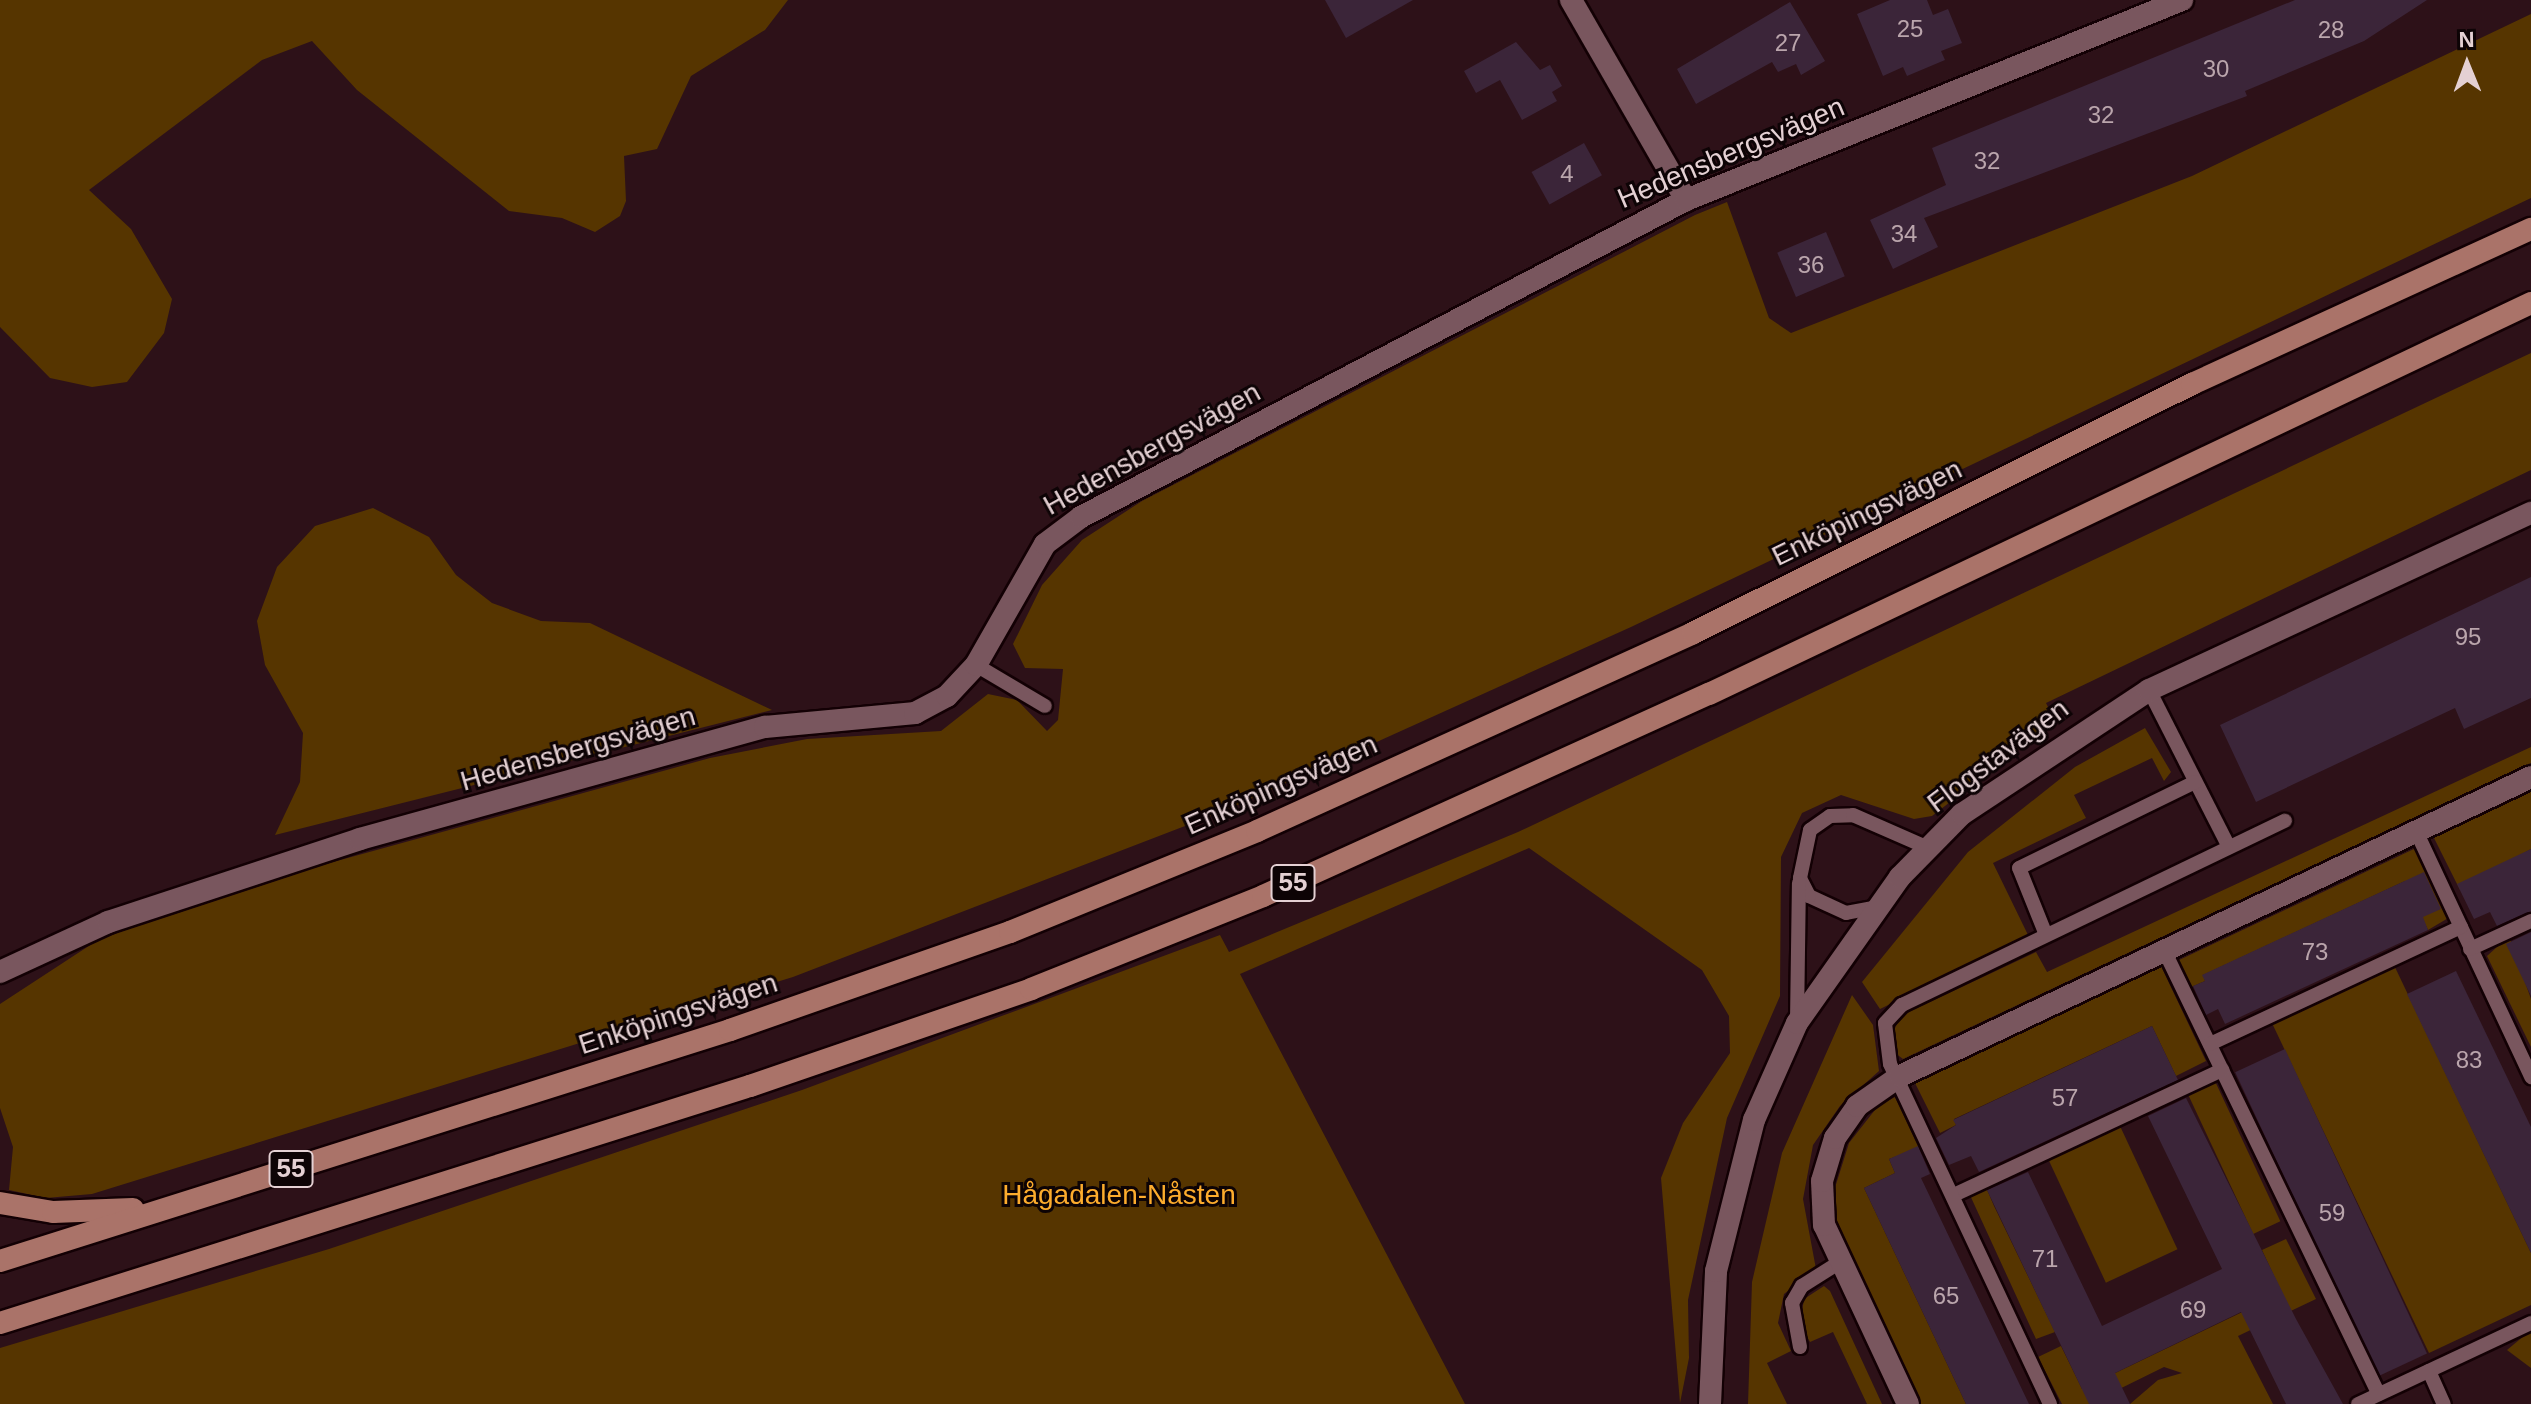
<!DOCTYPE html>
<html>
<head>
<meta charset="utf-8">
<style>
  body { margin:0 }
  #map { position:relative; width:2531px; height:1404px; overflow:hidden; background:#2d1118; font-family:Arial,sans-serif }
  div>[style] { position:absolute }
  .green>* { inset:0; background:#563500; transform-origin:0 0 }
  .building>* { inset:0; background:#3b2539; transform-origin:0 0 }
  .roads { filter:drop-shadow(2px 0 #130004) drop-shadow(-2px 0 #130004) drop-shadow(0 2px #130004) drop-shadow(0 -2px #130004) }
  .service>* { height:14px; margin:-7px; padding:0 7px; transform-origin:7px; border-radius:7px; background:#79565e }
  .minor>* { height:22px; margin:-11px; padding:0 11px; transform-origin:11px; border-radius:11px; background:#79565e }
  .primary>* { height:22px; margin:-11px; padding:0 11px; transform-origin:11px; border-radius:11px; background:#aa7369 }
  span { translate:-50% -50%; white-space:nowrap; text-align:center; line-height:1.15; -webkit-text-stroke:6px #0d0305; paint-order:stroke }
  .number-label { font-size:24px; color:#baa5ac }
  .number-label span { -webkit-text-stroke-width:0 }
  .shield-label span { padding:2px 6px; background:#0d0305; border:2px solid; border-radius:6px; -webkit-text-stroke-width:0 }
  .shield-label { font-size:26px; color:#e4d0d3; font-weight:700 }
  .street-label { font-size:28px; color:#e4d0d3 }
  .park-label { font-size:28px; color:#fdac2d }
  .north { position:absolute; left:2427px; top:24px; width:80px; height:80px; -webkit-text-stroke:6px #0d0305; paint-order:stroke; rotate:359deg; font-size:22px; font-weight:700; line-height:32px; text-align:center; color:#e4d0d3 }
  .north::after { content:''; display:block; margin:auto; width:28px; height:36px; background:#e4d0d3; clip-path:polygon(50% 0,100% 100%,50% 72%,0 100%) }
</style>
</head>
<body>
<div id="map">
  <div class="green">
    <div style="clip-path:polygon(0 0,788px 0,765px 30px,691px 76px,657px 149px,624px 156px,626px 201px,620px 216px,595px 232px,562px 218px,509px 211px,357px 90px,312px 41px,262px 60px,89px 190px,131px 229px,172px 299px,164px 333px,127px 382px,92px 387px,50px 378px,0 327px)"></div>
    <div style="clip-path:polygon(2531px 14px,2531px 198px,1631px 627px,1224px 811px,793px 977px,92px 1194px,46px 1198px,9px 1190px,13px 1147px,0 1108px,0 1004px,101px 938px,235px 889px,710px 758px,807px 739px,941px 731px,988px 694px,1017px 700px,1047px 731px,1058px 720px,1063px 669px,1025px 668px,1013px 644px,1042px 585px,1082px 540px,1142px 501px,1695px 215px,1727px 202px,1769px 318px,1791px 333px,2192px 176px)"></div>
    <div style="clip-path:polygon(2531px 353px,2531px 470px,2046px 703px,2055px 721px,1932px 816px,1914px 819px,1841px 795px,1802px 813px,1781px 857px,1780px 996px,1727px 1118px,1688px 1300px,1689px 1358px,1680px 1403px,1661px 1178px,1683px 1123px,1730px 1053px,1729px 1016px,1702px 970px,1529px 848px,1240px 974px,1465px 1404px,0 1404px,0 1348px,329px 1249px,802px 1090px,1220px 935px,1229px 952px,1518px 832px)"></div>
    <div style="clip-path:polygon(373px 508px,429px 537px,456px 575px,492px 603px,541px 621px,590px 623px,772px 710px,275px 835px,300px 782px,303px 733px,265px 665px,257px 621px,277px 567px,315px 526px)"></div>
    <div style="clip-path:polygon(2145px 728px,2171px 772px,2164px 781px,2152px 758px,2074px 795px,2086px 818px,1993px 863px,2029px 937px,1880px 1009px,1862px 982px,1968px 852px,2075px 767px)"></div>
    <div style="clip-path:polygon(2531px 747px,2531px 763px,1903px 1059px,1895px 1053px,1891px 1038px,1900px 1016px,2036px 952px,2047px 972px)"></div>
    <div style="clip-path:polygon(2531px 791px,2531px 849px,2460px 890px,2433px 836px)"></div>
    <div style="clip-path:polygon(2416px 848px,2450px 917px,2428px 930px,2405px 881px,2203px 975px,2205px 981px,2189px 988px,2177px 961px)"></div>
    <div style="clip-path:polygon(2509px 936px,2531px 999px,2531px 1047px,2487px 956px)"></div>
    <div style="clip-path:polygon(2393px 963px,2531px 1253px,2531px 1305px,2429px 1353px,2271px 1021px)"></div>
    <div style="clip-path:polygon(2161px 966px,2206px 1061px,2176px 1076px,2152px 1026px,1954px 1119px,1956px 1125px,1940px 1133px,1915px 1083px)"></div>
    <div style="clip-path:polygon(1852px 995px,1873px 1025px,1879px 1071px,1840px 1106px,1813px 1145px,1803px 1199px,1816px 1269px,1784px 1294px,1778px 1323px,1791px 1351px,1767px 1363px,1787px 1404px,1748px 1404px,1752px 1282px,1782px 1153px)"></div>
    <div style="left:2214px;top:1079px;width:157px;height:30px;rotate:65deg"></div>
    <div style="clip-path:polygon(1895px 1097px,1919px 1148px,1889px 1159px,1895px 1173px,1864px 1188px,1966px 1404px,1918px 1404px,1836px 1219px,1833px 1194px,1849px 1143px,1878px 1106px)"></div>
    <div style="left:2120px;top:1126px;width:136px;height:79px;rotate:65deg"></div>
    <div style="clip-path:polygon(1985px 1185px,1994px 1206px,2055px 1332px,2036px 1339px,1969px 1193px)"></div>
    <div style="clip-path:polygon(2286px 1239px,2316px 1299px,2238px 1336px,2273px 1404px,2130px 1404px,2158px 1380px,2182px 1373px,2164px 1367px,2089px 1404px,2062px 1404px,2038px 1357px,2061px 1346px,2082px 1389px,2282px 1293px,2262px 1250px)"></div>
    <div style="clip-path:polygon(1824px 1286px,1830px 1291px,1882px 1404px,1867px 1404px,1833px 1332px,1810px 1342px,1800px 1324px,1804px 1299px)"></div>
    <div style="clip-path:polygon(2531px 1330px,2531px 1368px,2507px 1350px)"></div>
  </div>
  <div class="building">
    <div style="clip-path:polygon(1325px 0,1413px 0,1346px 38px)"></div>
    <div style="clip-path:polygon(1890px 0,1927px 0,1933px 15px,1948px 9px,1962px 43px,1941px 51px,1945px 60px,1907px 76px,1903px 67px,1883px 76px,1857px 14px)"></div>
    <div style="clip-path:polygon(2295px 0,2427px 0,2364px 41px,2245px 91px,2247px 96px,1924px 218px,1938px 247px,1893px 269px,1870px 220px,1946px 185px,1932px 148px)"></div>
    <div style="clip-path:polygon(1790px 2px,1825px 61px,1801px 75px,1796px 64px,1778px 72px,1772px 62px,1696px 104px,1677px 69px)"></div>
    <div style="clip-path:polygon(1516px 42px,1540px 70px,1550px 65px,1562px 86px,1552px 92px,1557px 101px,1522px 120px,1500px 80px,1476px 93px,1464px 71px)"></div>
    <div style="left:1584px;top:143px;width:37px;height:60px;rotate:61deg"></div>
    <div style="left:1826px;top:232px;width:48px;height:53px;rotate:67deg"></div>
    <div style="clip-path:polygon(2531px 577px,2531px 698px,2464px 729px,2455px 708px,2256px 802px,2220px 725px)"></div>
    <div style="clip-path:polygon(2531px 849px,2531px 911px,2497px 926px,2490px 912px,2474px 919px,2457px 884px)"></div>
    <div style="clip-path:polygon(2424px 872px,2441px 909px,2423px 917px,2428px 930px,2225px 1024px,2218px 1009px,2206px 1015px,2193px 986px,2205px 981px,2202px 975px)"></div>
    <div style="clip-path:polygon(2531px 932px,2531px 996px,2506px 944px)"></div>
    <div style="clip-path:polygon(2456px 971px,2531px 1127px,2531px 1253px,2407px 994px)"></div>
    <div style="clip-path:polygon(2152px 1026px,2178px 1080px,1979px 1172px,1971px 1156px,1949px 1165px,1936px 1138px,1956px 1125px,1953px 1120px)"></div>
    <div style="left:2285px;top:1049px;width:336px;height:55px;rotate:65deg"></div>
    <div style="clip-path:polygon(2186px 1098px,2296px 1319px,2343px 1404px,2286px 1404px,2241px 1312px,2115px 1373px,2130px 1404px,2089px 1404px,1987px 1190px,2028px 1172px,2102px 1326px,2222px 1269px,2148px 1116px)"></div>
    <div style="clip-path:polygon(1918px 1146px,1930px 1174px,1921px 1178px,2029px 1404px,1966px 1404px,1864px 1188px,1895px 1173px,1889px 1159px)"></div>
  </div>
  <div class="roads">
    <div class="service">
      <div style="left:976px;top:665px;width:80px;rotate:30.7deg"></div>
      <div style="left:2149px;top:690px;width:176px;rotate:63deg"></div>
      <div style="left:2416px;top:831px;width:272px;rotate:64.9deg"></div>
      <div style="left:1872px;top:908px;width:26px;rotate:169deg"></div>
      <div style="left:1846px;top:913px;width:41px;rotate:-155.3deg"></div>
      <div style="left:1809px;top:896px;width:20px;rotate:-117deg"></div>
      <div style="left:1800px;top:878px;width:49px;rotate:-78.2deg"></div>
      <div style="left:1810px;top:830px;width:24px;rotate:-35deg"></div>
      <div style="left:1830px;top:816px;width:23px;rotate:-2deg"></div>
      <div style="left:1853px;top:815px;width:82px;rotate:23.7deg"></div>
      <div style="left:2046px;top:935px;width:72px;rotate:-111.9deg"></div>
      <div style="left:2019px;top:868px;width:196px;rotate:-26deg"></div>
      <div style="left:2470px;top:949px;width:67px;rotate:-24.7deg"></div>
      <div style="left:2164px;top:950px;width:493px;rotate:64.2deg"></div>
      <div style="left:1797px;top:1022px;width:139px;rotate:-89.2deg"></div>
      <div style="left:2210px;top:1044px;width:277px;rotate:-25deg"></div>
      <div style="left:1954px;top:1195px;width:296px;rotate:-25deg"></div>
      <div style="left:1800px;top:1347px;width:45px;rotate:-100.3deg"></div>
      <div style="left:1792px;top:1303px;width:20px;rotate:-60deg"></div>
      <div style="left:1802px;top:1286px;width:45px;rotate:-32.3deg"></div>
      <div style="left:2429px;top:1371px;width:36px;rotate:66deg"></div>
      <div style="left:2050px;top:1404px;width:376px;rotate:-115.2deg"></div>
      <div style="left:1890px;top:1064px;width:41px;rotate:-97deg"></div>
      <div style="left:1885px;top:1023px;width:25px;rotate:-47deg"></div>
      <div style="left:1902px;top:1005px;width:425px;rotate:-25.7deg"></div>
      <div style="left:2358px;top:1404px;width:191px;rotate:-25.1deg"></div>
    </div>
    <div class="minor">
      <div style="left:1571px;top:0;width:231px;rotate:60.1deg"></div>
      <div style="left:0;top:972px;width:119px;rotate:-24.8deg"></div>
      <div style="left:108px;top:922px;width:265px;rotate:-18.2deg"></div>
      <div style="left:360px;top:839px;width:420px;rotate:-15.5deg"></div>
      <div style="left:765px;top:727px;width:151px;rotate:-5.3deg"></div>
      <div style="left:915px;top:713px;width:36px;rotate:-28deg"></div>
      <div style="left:947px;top:696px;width:42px;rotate:-46.9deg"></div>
      <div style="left:976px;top:665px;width:139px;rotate:-60.3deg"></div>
      <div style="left:1045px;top:544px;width:45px;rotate:-36.9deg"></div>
      <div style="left:1081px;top:517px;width:683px;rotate:-27.65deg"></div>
      <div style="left:1686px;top:200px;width:535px;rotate:-21.96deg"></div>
      <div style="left:1710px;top:1404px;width:133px;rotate:-87.4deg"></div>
      <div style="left:1716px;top:1271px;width:156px;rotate:-75.9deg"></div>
      <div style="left:1754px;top:1120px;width:106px;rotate:-66.1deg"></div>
      <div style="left:1797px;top:1023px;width:179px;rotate:-54.8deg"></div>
      <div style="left:1900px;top:877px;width:88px;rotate:-45.5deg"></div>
      <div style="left:1962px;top:814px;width:224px;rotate:-33.5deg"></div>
      <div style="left:2149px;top:690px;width:421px;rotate:-24.9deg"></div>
      <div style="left:1908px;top:1404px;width:198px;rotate:-115.1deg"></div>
      <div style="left:1824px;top:1225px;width:44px;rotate:-92.6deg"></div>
      <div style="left:1822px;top:1181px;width:45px;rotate:-73.2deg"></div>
      <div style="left:1835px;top:1138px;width:39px;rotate:-55deg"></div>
      <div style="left:1857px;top:1106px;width:52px;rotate:-34.9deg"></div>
      <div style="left:1900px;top:1076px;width:698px;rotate:-25.35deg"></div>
    </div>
    <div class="primary">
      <div style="left:0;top:1203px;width:54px;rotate:9.6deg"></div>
      <div style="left:53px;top:1212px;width:80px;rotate:-2.1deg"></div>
      <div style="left:0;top:1261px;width:766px;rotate:-17.56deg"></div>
      <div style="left:730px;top:1030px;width:297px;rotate:-19.3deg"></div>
      <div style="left:1010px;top:932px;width:267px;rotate:-22.2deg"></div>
      <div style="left:1257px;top:831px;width:479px;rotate:-24.4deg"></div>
      <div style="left:1693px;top:633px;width:558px;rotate:-26.52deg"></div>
      <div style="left:2192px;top:384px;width:373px;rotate:-24.6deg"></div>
      <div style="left:0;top:1323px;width:787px;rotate:-17.54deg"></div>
      <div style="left:750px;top:1086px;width:297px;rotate:-19deg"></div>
      <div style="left:1031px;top:989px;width:250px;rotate:-21.8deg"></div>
      <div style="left:1263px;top:896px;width:490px;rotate:-24.4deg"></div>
      <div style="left:1709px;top:694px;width:910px;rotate:-25.44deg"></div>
    </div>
  </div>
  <div class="number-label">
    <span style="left:1910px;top:29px">25</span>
    <span style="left:2331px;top:30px">28</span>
    <span style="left:1788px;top:43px">27</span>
    <span style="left:2216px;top:69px">30</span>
    <span style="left:2101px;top:115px">32</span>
    <span style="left:1987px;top:161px">32</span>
    <span style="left:1567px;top:174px">4</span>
    <span style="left:1904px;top:234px">34</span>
    <span style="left:1811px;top:265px">36</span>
    <span style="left:2468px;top:637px">95</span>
    <span style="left:2315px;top:952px">73</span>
    <span style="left:2469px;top:1060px">83</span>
    <span style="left:2065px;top:1098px">57</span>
    <span style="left:2332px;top:1213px">59</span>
    <span style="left:2045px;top:1259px">71</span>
    <span style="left:1946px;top:1296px">65</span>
    <span style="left:2193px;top:1310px">69</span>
  </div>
  <div class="shield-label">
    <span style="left:1293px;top:883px">55</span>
    <span style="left:291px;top:1169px">55</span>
  </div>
  <div class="street-label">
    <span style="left:1731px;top:153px;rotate:-23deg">Hedensbergsvägen</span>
    <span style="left:1152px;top:449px;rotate:-29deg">Hedensbergsvägen</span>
    <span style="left:1867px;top:513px;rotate:-26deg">Enköpingsvägen</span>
    <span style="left:578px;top:749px;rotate:-16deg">Hedensbergsvägen</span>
    <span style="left:1998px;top:756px;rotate:-37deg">Flogstavägen</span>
    <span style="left:1281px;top:785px;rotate:-24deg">Enköpingsvägen</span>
    <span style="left:678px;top:1014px;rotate:-18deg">Enköpingsvägen</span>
  </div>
  <div class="park-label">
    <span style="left:1119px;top:1195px">Hågadalen-Nåsten</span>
  </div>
  <div class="north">N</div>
</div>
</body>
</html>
